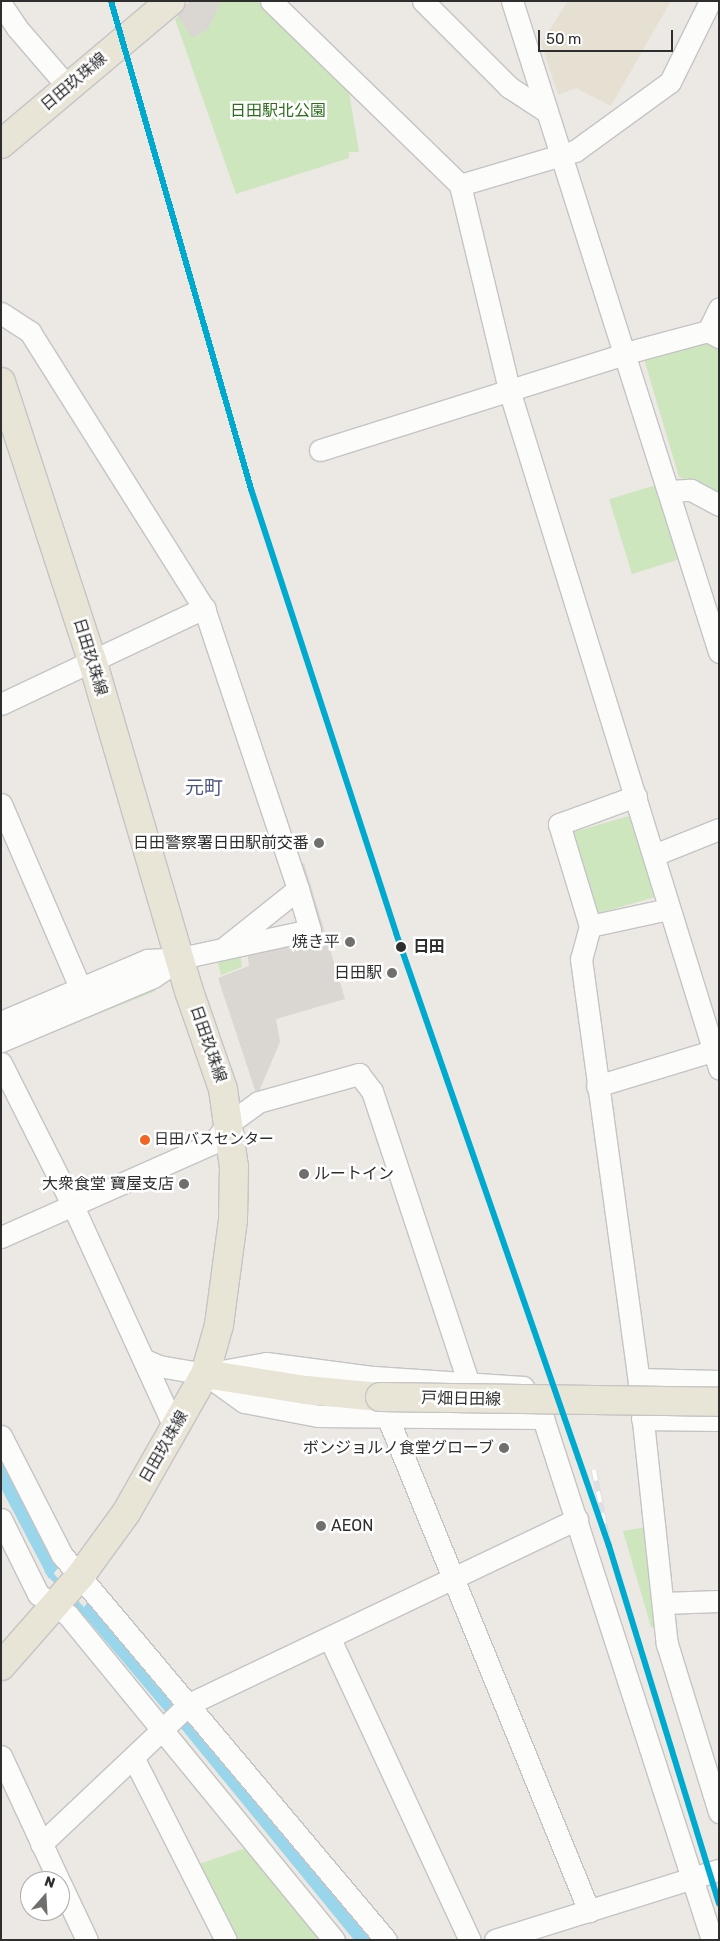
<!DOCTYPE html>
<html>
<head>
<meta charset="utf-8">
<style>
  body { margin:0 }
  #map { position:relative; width:720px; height:1941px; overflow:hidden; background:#ece8e4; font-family:Rubik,"Noto Sans JP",sans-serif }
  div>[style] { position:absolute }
  .education>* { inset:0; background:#e6e0d3 }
  .green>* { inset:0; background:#cee6be; transform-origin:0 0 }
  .plaza>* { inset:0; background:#dad6d2 }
  .water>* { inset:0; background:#99d6ec }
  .stream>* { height:5.5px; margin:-2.75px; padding:0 2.75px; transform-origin:2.75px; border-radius:2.75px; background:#99d6ec }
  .roads { filter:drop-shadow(1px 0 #c5c4c5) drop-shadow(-1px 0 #c5c4c5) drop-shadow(0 1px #c5c4c5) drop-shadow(0 -1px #c5c4c5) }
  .minor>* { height:21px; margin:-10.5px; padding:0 10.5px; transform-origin:10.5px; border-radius:10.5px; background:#fcfcfb }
  .major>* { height:28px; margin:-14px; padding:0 14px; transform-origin:14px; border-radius:14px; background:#e8e4d6 }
  .rail>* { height:5.5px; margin-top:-2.75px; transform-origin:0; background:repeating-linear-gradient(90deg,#fff 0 11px,#dfdfe1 0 22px); box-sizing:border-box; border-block:1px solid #dfdfe1 }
  .bridges { filter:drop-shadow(1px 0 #c6c5c4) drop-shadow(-1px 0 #c6c5c4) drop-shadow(0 1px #c6c5c4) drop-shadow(0 -1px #c6c5c4) }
  .major-bridge>* { height:28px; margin:-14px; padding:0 14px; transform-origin:14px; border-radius:14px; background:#e8e4d6 }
  .rail-1>* { height:6px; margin:-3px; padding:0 3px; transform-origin:3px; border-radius:3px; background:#00a9ce }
  .dots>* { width:14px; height:14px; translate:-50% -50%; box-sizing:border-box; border:2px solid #fff; border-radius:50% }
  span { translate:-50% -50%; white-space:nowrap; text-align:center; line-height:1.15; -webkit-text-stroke:5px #fff; paint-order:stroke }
  .bus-label { font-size:15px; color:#2e2e2e }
  .left { translate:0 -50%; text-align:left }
  .street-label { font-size:16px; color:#2e2e2e }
  .park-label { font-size:16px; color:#2c6e1b }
  .poi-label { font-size:16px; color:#2e2e2e }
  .right { translate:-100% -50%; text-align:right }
  .stop-label { font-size:16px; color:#2e2e2e; font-weight:700 }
  .quarter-label { font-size:19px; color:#4d5680 }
  .frame { position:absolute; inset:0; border:2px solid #2e2e2e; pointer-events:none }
  .north { position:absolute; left:20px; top:1871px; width:50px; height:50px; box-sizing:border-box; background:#fff; border:1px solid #ababab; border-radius:50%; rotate:19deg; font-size:14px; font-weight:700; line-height:20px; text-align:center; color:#2e2e2e }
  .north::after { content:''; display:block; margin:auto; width:18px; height:22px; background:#706f6e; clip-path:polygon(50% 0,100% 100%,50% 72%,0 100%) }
  .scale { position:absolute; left:538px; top:30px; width:135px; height:22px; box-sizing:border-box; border:2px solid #2e2e2e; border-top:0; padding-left:6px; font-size:15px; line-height:18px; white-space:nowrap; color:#2e2e2e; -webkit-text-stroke:4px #fff; paint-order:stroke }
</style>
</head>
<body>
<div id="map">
  <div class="education">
    <div style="clip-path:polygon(568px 1px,671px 1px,611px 106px,576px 88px,558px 95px,541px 43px)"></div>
  </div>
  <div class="green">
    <div style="clip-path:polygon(195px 1px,262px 1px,349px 92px,359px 152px,349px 152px,349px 158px,236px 194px,175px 19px)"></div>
    <div style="clip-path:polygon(704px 340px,719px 348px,719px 497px,679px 477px,644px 359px)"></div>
    <div style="left:656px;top:485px;width:78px;height:49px;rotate:73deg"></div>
    <div style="left:636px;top:814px;width:85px;height:66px;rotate:74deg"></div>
    <div style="clip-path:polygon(240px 951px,242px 967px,221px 975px,216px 956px)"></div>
    <div style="left:151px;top:981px;width:11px;height:133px;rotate:68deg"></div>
    <div style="clip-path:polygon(646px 1527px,655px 1628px,651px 1627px,623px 1531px)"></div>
    <div style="left:178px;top:1730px;width:272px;height:6px;rotate:51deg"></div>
    <div style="clip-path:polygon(252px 1846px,328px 1940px,232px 1940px,193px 1866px)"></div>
  </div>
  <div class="plaza">
    <div style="clip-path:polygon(190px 1px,221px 1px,208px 29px,192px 38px,176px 13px)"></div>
    <div style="clip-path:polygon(304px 863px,345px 999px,276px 1019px,280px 1042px,257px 1096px,218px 978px,249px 966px,247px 950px,315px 934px,297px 866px)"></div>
  </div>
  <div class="water">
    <div style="clip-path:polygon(1px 1452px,59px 1567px,49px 1579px,1px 1488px)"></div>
    <div style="clip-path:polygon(89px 1600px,179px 1704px,169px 1716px,81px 1612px)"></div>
    <div style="clip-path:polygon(188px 1719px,374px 1940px,354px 1940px,180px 1727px)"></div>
  </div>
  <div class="stream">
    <div style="left:48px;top:1571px;width:21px;rotate:49deg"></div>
    <div style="left:71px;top:1597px;width:24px;rotate:48deg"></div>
  </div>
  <div class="roads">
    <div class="minor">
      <div style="left:271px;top:1px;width:264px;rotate:44.2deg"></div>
      <div style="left:460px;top:185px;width:214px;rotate:76.5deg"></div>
      <div style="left:510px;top:393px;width:707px;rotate:72.8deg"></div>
      <div style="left:423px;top:1px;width:122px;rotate:45deg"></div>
      <div style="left:509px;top:87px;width:42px;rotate:33.3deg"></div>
      <div style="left:512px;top:1px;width:683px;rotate:72.36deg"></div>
      <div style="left:1px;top:4px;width:29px;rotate:56deg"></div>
      <div style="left:17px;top:28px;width:67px;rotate:49.2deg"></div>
      <div style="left:460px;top:185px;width:120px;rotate:-16.5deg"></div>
      <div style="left:575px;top:151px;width:117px;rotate:-36deg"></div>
      <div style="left:670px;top:82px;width:90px;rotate:-63.7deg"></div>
      <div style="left:1px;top:313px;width:35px;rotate:33deg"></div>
      <div style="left:30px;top:332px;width:326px;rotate:57.8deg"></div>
      <div style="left:204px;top:608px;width:296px;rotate:71.5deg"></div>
      <div style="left:708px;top:331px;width:25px;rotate:-64deg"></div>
      <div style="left:320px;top:450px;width:332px;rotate:-17.5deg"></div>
      <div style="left:637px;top:350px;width:73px;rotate:-15deg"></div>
      <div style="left:708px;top:331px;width:13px;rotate:29deg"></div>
      <div style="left:669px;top:491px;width:22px;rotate:-3deg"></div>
      <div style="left:691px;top:490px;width:32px;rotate:28deg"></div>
      <div style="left:1px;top:704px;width:225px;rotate:-25.3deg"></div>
      <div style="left:636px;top:796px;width:82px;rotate:160deg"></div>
      <div style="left:559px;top:824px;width:107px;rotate:73.1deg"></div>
      <div style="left:590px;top:926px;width:34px;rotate:105deg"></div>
      <div style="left:581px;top:959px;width:429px;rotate:82.2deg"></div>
      <div style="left:639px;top:1384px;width:262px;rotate:83.9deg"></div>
      <div style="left:667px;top:1644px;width:176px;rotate:72.8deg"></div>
      <div style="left:1px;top:804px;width:199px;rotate:66.7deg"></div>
      <div style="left:654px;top:855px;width:70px;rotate:-21.8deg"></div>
      <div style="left:590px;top:926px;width:80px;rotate:-12.3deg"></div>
      <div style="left:1px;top:1022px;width:159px;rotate:-23deg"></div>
      <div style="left:147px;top:960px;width:34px;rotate:-3deg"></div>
      <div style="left:181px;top:958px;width:132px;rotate:-12.2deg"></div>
      <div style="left:310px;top:930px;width:43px;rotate:-106.3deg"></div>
      <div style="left:298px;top:889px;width:95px;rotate:141.4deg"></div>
      <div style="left:1px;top:1041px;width:165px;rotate:-22.8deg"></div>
      <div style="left:153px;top:977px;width:34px;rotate:-34deg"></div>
      <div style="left:1px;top:1063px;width:160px;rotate:63.3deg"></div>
      <div style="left:73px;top:1206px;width:245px;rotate:65.4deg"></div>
      <div style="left:597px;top:1086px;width:127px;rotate:-16.9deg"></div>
      <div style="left:1px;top:1237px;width:232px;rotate:-23.9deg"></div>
      <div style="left:213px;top:1143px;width:24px;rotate:-52deg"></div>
      <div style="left:228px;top:1124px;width:37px;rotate:-36deg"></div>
      <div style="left:258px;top:1102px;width:105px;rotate:-15.5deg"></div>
      <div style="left:359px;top:1074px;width:21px;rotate:53deg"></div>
      <div style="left:372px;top:1091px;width:306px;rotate:71.7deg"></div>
      <div style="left:143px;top:1359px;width:17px;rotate:24deg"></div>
      <div style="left:159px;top:1366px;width:47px;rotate:9.9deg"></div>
      <div style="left:205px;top:1374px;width:62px;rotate:-10.2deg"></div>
      <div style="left:266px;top:1363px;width:109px;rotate:7.4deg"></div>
      <div style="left:374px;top:1377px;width:149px;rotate:3.8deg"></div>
      <div style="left:523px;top:1387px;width:37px;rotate:57deg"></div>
      <div style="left:543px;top:1418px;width:549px;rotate:72.06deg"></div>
      <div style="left:205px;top:1374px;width:48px;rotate:35.7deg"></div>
      <div style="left:244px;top:1402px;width:75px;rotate:10.7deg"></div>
      <div style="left:318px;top:1416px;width:225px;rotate:0.5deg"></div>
      <div style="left:639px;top:1379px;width:80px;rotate:1.4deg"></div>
      <div style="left:387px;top:1416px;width:535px;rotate:67.8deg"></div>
      <div style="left:642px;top:1419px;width:77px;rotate:0.7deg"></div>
      <div style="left:1px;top:1436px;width:134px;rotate:62.9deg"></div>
      <div style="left:62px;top:1555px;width:503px;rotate:49.92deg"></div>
      <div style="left:1px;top:1519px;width:84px;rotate:63.7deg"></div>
      <div style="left:38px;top:1594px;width:37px;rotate:35deg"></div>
      <div style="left:68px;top:1615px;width:420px;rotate:50.7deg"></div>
      <div style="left:663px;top:1603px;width:56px;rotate:-2deg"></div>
      <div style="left:330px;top:1639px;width:332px;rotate:65.1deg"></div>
      <div style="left:1px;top:1756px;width:138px;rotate:65.1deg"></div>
      <div style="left:134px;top:1759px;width:203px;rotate:63.1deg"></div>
      <div style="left:41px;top:1844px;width:204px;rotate:-43.4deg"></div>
      <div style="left:189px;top:1704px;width:430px;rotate:-25.5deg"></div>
      <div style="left:60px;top:1883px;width:63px;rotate:64.7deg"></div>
      <div style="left:495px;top:1940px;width:235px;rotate:-17.4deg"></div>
    </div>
    <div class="major">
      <div style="left:1px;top:144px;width:222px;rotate:-40.1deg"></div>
      <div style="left:1px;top:382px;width:296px;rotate:71.9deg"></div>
      <div style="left:93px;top:663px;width:342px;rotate:73.7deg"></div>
      <div style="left:189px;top:991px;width:104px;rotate:70.9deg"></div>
      <div style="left:223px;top:1089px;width:79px;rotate:82deg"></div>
      <div style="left:234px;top:1167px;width:53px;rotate:91.1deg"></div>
      <div style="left:233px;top:1220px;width:106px;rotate:97.6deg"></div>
      <div style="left:219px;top:1325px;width:51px;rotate:105.9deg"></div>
      <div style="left:205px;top:1374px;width:160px;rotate:119.6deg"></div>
      <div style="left:126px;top:1513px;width:77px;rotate:126deg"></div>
      <div style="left:81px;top:1575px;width:121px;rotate:131.3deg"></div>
      <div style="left:205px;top:1374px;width:102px;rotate:9deg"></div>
      <div style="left:306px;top:1390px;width:74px;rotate:5.4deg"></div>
    </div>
  </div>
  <div class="rail">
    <div style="left:594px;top:1470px;width:77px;rotate:78.8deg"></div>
  </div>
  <div class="bridges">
    <div class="major-bridge">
      <div style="left:380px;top:1397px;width:339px;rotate:0.8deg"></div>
    </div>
  </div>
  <div class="rail-1">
    <div style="left:111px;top:1px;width:508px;rotate:73.99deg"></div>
    <div style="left:251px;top:489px;width:467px;rotate:71.9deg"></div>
    <div style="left:396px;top:933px;width:649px;rotate:70.84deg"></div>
    <div style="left:609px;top:1546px;width:374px;rotate:72.9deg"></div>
  </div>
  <div class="dots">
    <div style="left:319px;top:843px;background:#706f6e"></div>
    <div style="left:350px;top:942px;background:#706f6e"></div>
    <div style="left:401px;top:947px;background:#2e2e2e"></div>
    <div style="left:392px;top:973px;background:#706f6e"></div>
    <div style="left:145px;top:1140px;background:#f26522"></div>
    <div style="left:304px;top:1174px;background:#706f6e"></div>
    <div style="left:184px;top:1184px;background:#706f6e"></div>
    <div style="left:504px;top:1448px;background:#706f6e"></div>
    <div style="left:321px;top:1526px;background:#706f6e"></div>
  </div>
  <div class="bus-label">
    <span class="left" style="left:154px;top:1140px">日田バスセンター</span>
  </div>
  <div class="street-label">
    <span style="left:74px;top:82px;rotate:-40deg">日田玖珠線</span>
    <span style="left:90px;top:657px;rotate:73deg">日田玖珠線</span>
    <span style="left:208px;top:1044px;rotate:71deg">日田玖珠線</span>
    <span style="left:461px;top:1399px;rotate:1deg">戸畑日田線</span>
    <span style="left:164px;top:1447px;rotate:-60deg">日田玖珠線</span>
  </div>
  <div class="park-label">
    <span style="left:278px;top:111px">日田駅北公園</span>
  </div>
  <div class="poi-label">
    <span class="right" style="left:309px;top:843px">日田警察署日田駅前交番</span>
    <span class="right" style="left:340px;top:942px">焼き平</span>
    <span class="right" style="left:382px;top:973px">日田駅</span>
    <span class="left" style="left:314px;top:1174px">ルートイン</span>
    <span class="right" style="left:174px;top:1184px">大衆食堂 寶屋支店</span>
    <span class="right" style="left:494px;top:1448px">ボンジョルノ食堂グローブ</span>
    <span class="left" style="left:331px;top:1526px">AEON</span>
  </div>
  <div class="stop-label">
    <span class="left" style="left:413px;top:947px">日田</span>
  </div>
  <div class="quarter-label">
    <span style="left:204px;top:788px">元町</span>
  </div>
  <div class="frame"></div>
  <div class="north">N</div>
  <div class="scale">50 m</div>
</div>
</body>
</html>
